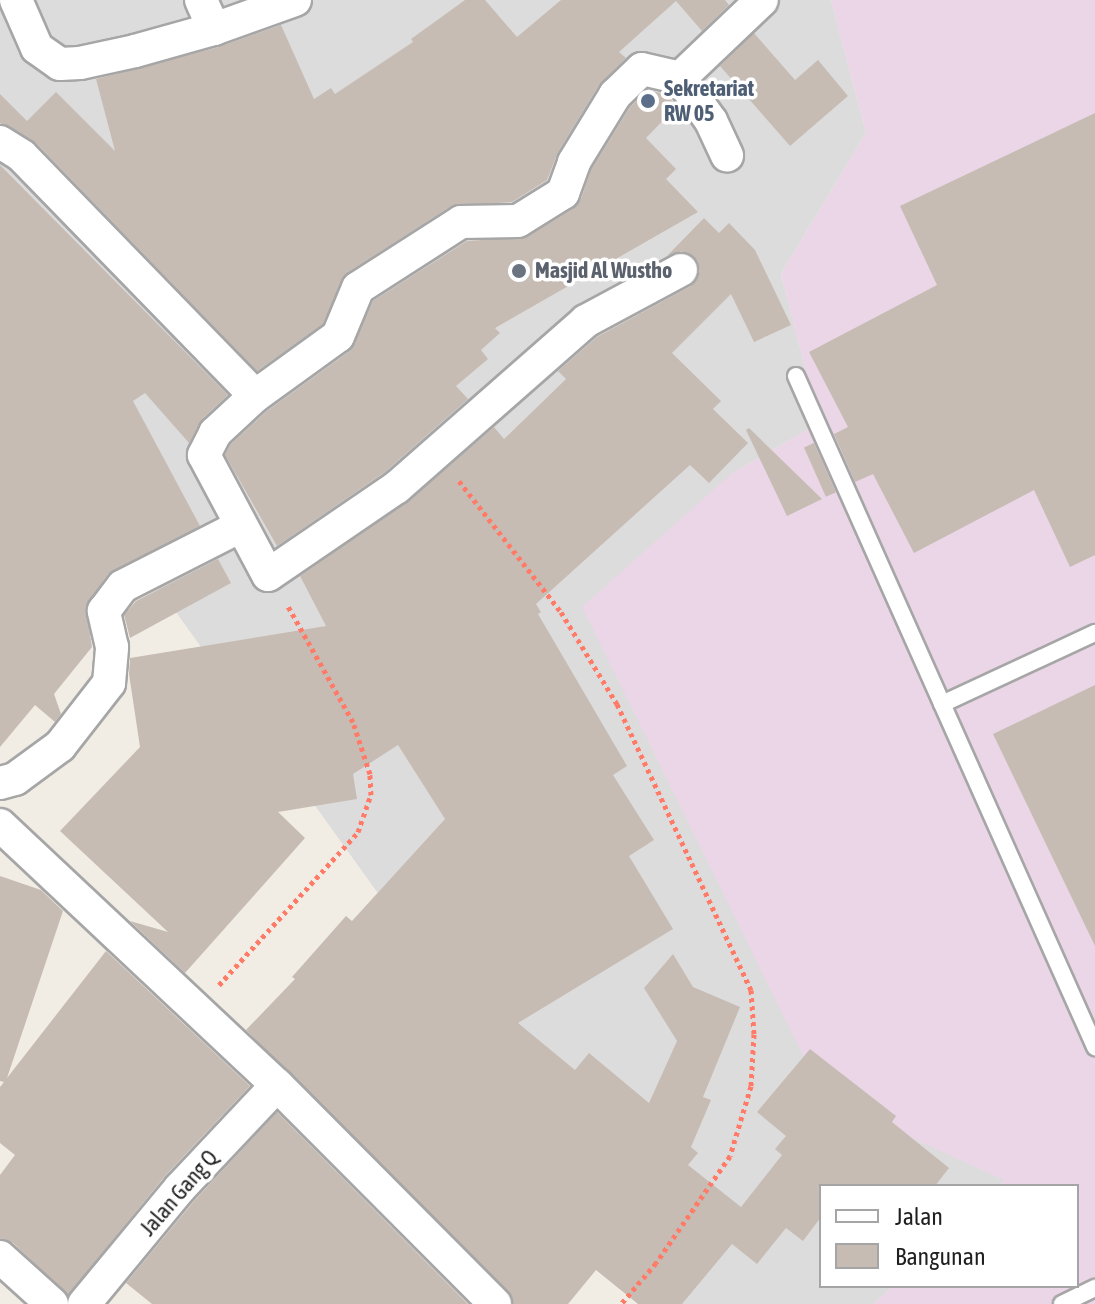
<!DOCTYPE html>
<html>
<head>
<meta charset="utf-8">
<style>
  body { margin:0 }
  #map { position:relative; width:1095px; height:1304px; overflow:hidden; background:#f1ede5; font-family:"Asap Condensed",sans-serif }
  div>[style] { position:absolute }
  .residential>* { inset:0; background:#dddcdc }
  .industrial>* { inset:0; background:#ead6e6 }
  .building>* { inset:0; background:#c6bcb4; transform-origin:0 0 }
  .path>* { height:5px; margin-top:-2.5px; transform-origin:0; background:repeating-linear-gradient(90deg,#ff7b67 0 4px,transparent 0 8px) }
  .roads { filter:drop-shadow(2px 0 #a6a6a6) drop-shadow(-2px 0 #a6a6a6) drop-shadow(0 2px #a6a6a6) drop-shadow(0 -2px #a6a6a6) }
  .lane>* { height:16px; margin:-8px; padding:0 8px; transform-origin:8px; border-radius:8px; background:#fff }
  .street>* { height:32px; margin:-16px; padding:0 16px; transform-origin:16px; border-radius:16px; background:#fff }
  .dots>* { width:22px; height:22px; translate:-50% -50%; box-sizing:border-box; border:4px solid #fff; border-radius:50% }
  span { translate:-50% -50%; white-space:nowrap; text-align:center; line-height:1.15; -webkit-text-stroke:7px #fff; paint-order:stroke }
  .service-label { font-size:22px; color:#4e5e75; font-weight:700 }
  .left { translate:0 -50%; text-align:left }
  .worship-label { font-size:22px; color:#5b616d; font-weight:700 }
  .street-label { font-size:22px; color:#1f1f1f }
  .legend { position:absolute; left:819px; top:1184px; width:260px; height:104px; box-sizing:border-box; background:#fff; border:2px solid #a5a5a5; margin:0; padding:10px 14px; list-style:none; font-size:24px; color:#1f1f1f }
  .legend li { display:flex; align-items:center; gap:16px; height:40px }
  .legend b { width:40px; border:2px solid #a5a5a5 }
</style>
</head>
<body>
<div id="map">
  <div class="residential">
    <div style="clip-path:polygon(0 0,831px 0,866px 133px,781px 274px,819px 423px,731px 474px,824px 1097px,1005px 1180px,998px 1186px,821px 1186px,821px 1286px,893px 1286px,874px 1304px,673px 1304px,0 367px)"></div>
  </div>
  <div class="industrial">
    <div style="clip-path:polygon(831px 0,1095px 0,1095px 1304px,874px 1304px,893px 1286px,1077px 1286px,1077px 1186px,998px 1186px,1004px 1180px,824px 1098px,582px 607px,731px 474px,819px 423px,781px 274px,866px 133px)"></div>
  </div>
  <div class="building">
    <div style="clip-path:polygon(465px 0,485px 0,517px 37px,561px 0,725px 0,729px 5px,702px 31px,676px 1px,619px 52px,626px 58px,599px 85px,558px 152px,547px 180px,512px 202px,451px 206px,348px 272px,323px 324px,257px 371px,36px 143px,0 123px,0 94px,27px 121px,56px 92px,115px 151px,96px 79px,219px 47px,281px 25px,314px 99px,331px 88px,335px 94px,413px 42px,411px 39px)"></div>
    <div style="clip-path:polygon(754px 33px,795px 80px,818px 60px,848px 96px,790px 146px,720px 66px)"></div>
    <div style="clip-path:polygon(648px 90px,665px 94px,677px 106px,646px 138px,676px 169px,666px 179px,698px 212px,495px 328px,500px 333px,481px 350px,488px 359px,456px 386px,468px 399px,385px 472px,277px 546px,225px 455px,230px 445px,267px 411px,350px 351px,373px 301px,467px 241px,527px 237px,573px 209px,581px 199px,591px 170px,630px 107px)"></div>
    <div style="clip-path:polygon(1095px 113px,1095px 555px,1070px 567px,1034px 490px,914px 553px,873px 474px,855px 482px,834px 434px,848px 427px,809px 352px,937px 285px,900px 206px)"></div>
    <div style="clip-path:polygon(0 165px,228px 395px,202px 419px,189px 443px,145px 393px,133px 401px,200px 526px,108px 574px,86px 606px,92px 647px,54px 694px,61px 714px,55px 722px,35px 705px,0 747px)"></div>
    <div style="clip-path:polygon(704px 218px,719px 233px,729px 223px,755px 250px,791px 325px,754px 342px,731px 294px,672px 353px,721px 401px,713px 409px,748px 443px,709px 483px,690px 465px,536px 604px,541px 612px,538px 614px,627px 766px,613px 775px,654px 840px,629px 856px,673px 929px,518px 1023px,575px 1070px,589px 1053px,649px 1103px,677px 1041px,644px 988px,673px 954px,693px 987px,740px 1007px,703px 1097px,711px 1100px,691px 1147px,698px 1153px,688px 1165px,741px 1207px,782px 1155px,775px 1149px,786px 1136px,757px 1112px,810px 1049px,896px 1116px,892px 1122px,949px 1168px,935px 1186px,821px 1186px,821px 1217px,803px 1241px,786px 1228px,757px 1264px,732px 1244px,682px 1304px,638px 1304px,596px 1270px,568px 1304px,513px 1304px,508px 1291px,246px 1030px,295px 979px,292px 977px,346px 916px,352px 921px,445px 819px,398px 745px,353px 774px,357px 799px,278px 812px,305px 838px,185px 973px,130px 921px,168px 932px,60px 831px,140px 747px,129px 674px,130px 658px,326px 626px,300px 576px,409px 501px,494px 427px,504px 439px,566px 379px,558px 371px,597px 337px,691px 286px,700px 271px,697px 260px,682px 251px,667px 256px)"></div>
    <div style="clip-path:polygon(749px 428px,822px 499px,787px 516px,746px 430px)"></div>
    <div style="left:814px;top:443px;width:54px;height:11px;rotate:66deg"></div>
    <div style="clip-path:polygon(218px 559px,231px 583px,130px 638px,124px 615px,136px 601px)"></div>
    <div style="clip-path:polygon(1095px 685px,1095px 946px,993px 734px)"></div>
    <div style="clip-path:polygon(0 876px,41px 890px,63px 911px,7px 1078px,106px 951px,250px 1086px,165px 1176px,68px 1295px,13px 1243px,0 1239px,0 1175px,15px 1155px,0 1143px,0 1087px,4px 1082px,0 1081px)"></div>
    <div style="clip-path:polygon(277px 1112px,468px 1304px,152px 1304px,126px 1283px,194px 1201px)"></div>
  </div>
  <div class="path">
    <div style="left:459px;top:481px;width:166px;rotate:52.1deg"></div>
    <div style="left:561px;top:612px;width:108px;rotate:58.7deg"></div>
    <div style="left:617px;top:704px;width:316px;rotate:64.9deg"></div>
    <div style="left:751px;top:990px;width:44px;rotate:86.1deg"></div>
    <div style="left:754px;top:1034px;width:52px;rotate:93.3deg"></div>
    <div style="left:751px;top:1086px;width:73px;rotate:106.7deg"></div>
    <div style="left:730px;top:1156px;width:130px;rotate:124.7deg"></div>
    <div style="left:656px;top:1263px;width:54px;rotate:130.5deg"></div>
    <div style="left:219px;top:985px;width:207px;rotate:-47.7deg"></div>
    <div style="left:358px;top:832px;width:39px;rotate:-71deg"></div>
    <div style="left:371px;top:795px;width:21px;rotate:-93deg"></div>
    <div style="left:370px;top:774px;width:55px;rotate:-108.1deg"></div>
    <div style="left:353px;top:722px;width:133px;rotate:-119.3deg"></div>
  </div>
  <div class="roads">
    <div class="lane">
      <div style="left:796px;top:376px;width:735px;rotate:65.98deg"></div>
      <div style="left:942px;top:704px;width:169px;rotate:-24.9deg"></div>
      <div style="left:1062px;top:1304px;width:37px;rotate:-26deg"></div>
    </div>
    <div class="street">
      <div style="left:16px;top:0;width:52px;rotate:66.4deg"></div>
      <div style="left:37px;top:48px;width:28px;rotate:35deg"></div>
      <div style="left:60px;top:64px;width:20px;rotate:-3deg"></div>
      <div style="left:80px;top:63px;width:56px;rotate:-12.3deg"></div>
      <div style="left:135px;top:51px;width:82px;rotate:-15.6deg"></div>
      <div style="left:214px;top:29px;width:86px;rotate:-19.7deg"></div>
      <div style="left:201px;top:0;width:32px;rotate:66deg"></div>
      <div style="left:680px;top:78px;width:113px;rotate:-43.6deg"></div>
      <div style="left:0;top:142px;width:26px;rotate:32deg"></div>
      <div style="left:22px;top:156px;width:334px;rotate:45.8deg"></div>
      <div style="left:681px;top:270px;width:108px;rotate:151.8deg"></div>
      <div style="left:586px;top:321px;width:252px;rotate:138.7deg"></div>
      <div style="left:397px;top:487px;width:156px;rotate:145.7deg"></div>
      <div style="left:268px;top:575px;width:136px;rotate:-118.1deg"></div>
      <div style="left:204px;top:455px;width:25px;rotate:-63deg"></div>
      <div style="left:215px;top:433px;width:54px;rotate:-42.8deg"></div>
      <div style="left:255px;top:396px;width:102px;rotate:-35.9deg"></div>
      <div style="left:338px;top:336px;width:52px;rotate:-67.4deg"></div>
      <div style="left:358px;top:288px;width:122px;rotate:-32.7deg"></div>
      <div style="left:461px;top:222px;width:57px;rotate:-1deg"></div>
      <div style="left:518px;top:221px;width:53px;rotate:-31.9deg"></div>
      <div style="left:563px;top:193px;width:33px;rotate:-70deg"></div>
      <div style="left:574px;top:162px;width:79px;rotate:-58.5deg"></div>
      <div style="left:615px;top:95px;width:37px;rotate:-44deg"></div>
      <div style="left:642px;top:69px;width:39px;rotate:13deg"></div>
      <div style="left:680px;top:78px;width:53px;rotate:54.2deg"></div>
      <div style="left:711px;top:121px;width:38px;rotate:65deg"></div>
      <div style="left:0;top:783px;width:16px;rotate:-15deg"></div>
      <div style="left:15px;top:779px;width:56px;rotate:-36.3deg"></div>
      <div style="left:60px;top:746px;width:80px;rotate:-52.1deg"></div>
      <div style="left:109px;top:683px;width:36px;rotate:-85deg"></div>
      <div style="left:112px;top:647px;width:37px;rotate:-103deg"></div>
      <div style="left:104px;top:611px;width:31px;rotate:-53deg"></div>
      <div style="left:123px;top:586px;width:130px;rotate:-27deg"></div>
      <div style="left:0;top:825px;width:380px;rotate:43.2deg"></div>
      <div style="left:277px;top:1085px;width:309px;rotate:45.1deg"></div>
      <div style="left:0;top:1257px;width:70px;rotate:42.1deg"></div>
      <div style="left:84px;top:1304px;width:151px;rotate:-50.4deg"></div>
      <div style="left:180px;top:1188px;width:141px;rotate:-46.7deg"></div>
    </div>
  </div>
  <div class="dots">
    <div style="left:648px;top:101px;background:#5c6f8a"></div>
    <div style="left:519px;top:271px;background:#6b7280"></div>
  </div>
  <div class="service-label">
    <span class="left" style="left:664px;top:101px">Sekretariat<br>RW 05</span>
  </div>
  <div class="worship-label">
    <span class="left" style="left:535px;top:271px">Masjid Al Wustho</span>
  </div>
  <div class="street-label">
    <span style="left:179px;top:1193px;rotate:-49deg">Jalan Gang Q</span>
  </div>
  <ul class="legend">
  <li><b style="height:10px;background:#fff"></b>Jalan</li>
  <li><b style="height:22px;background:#c6bcb4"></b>Bangunan</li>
  </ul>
</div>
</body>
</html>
